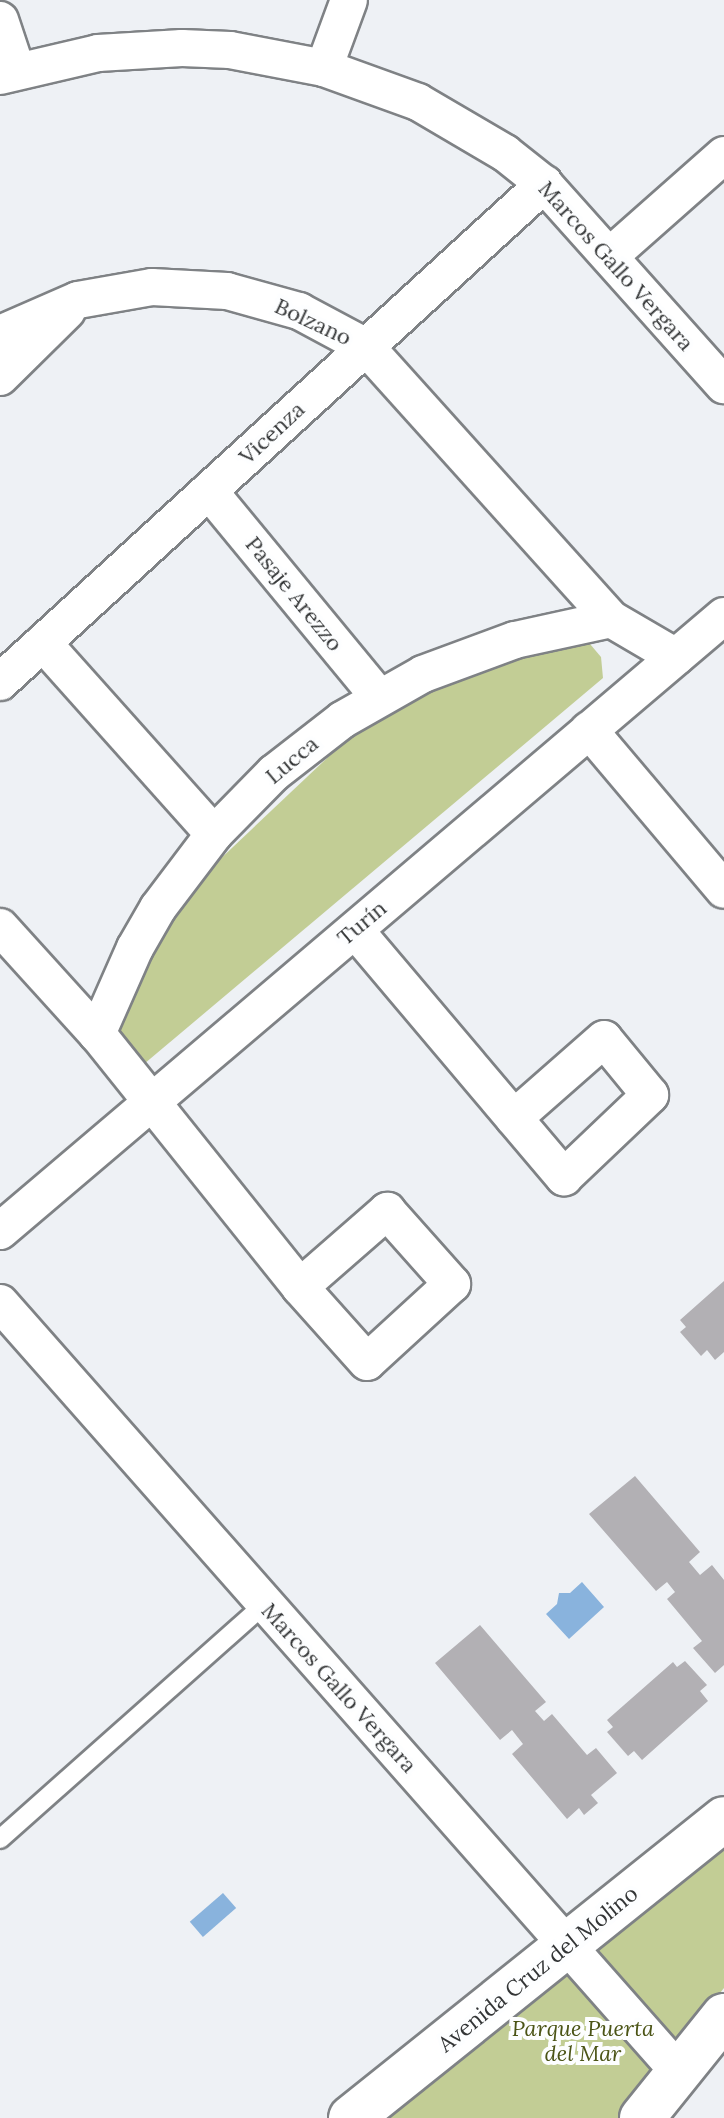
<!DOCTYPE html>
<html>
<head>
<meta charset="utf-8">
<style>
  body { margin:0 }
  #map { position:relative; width:724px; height:2118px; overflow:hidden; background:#eef1f5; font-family:Lora,serif }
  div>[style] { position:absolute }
  .green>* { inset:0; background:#c2cd95 }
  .water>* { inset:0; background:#89b3dd; transform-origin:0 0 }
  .building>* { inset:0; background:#b2b0b4 }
  .roads { filter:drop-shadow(2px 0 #7f8285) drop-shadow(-2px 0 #7f8285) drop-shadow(0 2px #7f8285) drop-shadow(0 -2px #7f8285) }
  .service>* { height:18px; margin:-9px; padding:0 9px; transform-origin:9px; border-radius:9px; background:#fff }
  .minor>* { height:36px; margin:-18px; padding:0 18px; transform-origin:18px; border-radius:18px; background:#fff }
  .tertiary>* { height:44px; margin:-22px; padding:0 22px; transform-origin:22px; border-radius:22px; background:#fff }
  span { translate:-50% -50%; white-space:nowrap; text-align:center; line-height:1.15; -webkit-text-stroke:8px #fdfeff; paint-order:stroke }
  .street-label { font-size:22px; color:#333536 }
  .park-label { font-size:22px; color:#4b5416; font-style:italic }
</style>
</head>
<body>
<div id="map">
  <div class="green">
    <div style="clip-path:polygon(579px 631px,601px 657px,603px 678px,144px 1064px,116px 1034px,138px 970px,215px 864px,362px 725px,495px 654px)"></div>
    <div style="clip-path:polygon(724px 1835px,724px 1988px,620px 2118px,361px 2118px)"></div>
  </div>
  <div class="water">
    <div style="clip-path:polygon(582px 1582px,604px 1607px,569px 1639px,546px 1614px,557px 1604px,559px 1593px,570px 1593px)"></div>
    <div style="left:223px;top:1893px;width:20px;height:44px;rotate:49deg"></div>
  </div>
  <div class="building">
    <div style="clip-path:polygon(724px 1281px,724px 1352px,715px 1360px,707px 1350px,701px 1356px,680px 1332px,686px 1327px,680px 1320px)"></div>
    <div style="clip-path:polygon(635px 1476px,700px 1552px,689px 1562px,700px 1575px,712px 1565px,724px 1580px,724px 1665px,715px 1673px,693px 1648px,702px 1641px,667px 1599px,675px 1592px,667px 1582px,656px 1591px,589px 1514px)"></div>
    <div style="clip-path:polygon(480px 1625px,546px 1702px,535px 1711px,544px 1721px,552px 1714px,587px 1755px,596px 1748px,617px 1773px,591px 1795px,598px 1803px,584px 1815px,579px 1808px,567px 1819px,512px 1754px,523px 1744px,512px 1730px,500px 1740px,435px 1663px)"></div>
    <div style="clip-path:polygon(685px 1661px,707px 1685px,700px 1691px,708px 1701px,642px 1760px,634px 1751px,628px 1756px,607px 1732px,613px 1727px,607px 1720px,673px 1662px,677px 1667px)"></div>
  </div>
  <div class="roads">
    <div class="service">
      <div style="left:0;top:1839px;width:354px;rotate:-41.6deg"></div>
    </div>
    <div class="minor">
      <div style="left:0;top:20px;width:54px;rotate:71.6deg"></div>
      <div style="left:324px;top:68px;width:72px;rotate:-69.8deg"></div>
      <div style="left:0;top:76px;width:101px;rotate:-13.2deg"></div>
      <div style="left:98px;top:53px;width:84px;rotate:-3.4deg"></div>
      <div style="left:182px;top:48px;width:48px;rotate:2.4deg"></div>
      <div style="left:230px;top:50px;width:96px;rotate:10.8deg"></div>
      <div style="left:324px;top:68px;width:100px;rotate:19.9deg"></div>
      <div style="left:418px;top:102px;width:101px;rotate:30.4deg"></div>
      <div style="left:505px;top:153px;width:50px;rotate:38.5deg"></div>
      <div style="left:544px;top:184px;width:270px;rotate:48.2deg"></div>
      <div style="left:611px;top:255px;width:151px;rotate:-41.5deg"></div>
      <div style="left:0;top:334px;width:85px;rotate:-23.6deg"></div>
      <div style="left:78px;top:300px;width:75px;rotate:-10deg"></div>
      <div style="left:152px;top:287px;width:75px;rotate:3.1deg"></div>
      <div style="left:227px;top:291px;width:75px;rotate:15.5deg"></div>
      <div style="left:299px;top:311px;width:76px;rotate:28.2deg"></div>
      <div style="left:366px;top:347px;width:366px;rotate:48deg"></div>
      <div style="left:0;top:377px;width:94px;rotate:-44.6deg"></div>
      <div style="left:209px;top:491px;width:267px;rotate:50.5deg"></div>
      <div style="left:43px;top:643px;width:256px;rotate:48.2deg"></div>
      <div style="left:0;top:682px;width:738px;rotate:-42.47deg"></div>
      <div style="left:589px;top:730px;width:209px;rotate:49.8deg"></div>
      <div style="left:0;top:927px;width:144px;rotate:47.8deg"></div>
      <div style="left:355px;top:930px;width:324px;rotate:49.8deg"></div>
      <div style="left:564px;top:1177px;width:119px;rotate:-43.6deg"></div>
      <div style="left:650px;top:1095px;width:72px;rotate:-129.4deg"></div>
      <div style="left:604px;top:1039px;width:120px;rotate:138.7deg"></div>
      <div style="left:0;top:1231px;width:950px;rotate:-40.35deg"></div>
      <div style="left:300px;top:1287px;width:116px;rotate:-41.1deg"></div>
      <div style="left:387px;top:1211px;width:98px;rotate:48.3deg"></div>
      <div style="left:452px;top:1284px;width:115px;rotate:137.5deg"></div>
      <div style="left:367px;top:1362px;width:101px;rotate:-131.8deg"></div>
      <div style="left:300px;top:1287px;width:324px;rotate:-128.7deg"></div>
      <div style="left:97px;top:1034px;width:94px;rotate:-66.2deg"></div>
      <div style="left:135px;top:948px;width:46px;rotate:-60.1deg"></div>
      <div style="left:158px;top:908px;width:93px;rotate:-52.9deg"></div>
      <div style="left:214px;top:834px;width:86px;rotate:-45.5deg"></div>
      <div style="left:274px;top:773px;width:86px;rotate:-37.9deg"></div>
      <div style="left:342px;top:720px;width:93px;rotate:-29.6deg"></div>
      <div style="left:423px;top:674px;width:98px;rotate:-20.3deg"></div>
      <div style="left:515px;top:640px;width:98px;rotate:-12.3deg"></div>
      <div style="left:611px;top:619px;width:75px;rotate:30.3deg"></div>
      <div style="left:0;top:1303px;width:1026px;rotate:48.56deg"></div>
    </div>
    <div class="tertiary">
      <div style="left:351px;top:2118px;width:478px;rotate:-38.7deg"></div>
      <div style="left:642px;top:2118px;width:131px;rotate:-51.2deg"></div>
    </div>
  </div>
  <div class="street-label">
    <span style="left:616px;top:266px;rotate:48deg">Marcos Gallo Vergara</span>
    <span style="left:313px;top:322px;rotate:25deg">Bolzano</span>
    <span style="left:272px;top:433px;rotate:-43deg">Vicenza</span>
    <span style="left:294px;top:594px;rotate:51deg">Pasaje Arezzo</span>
    <span style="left:292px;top:760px;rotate:-40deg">Lucca</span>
    <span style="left:362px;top:923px;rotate:-40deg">Turín</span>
    <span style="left:339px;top:1688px;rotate:48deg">Marcos Gallo Vergara</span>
    <span style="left:538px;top:1969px;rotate:-39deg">Avenida Cruz del Molino</span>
  </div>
  <div class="park-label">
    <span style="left:583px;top:2041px">Parque Puerta<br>del Mar</span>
  </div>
</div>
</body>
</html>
